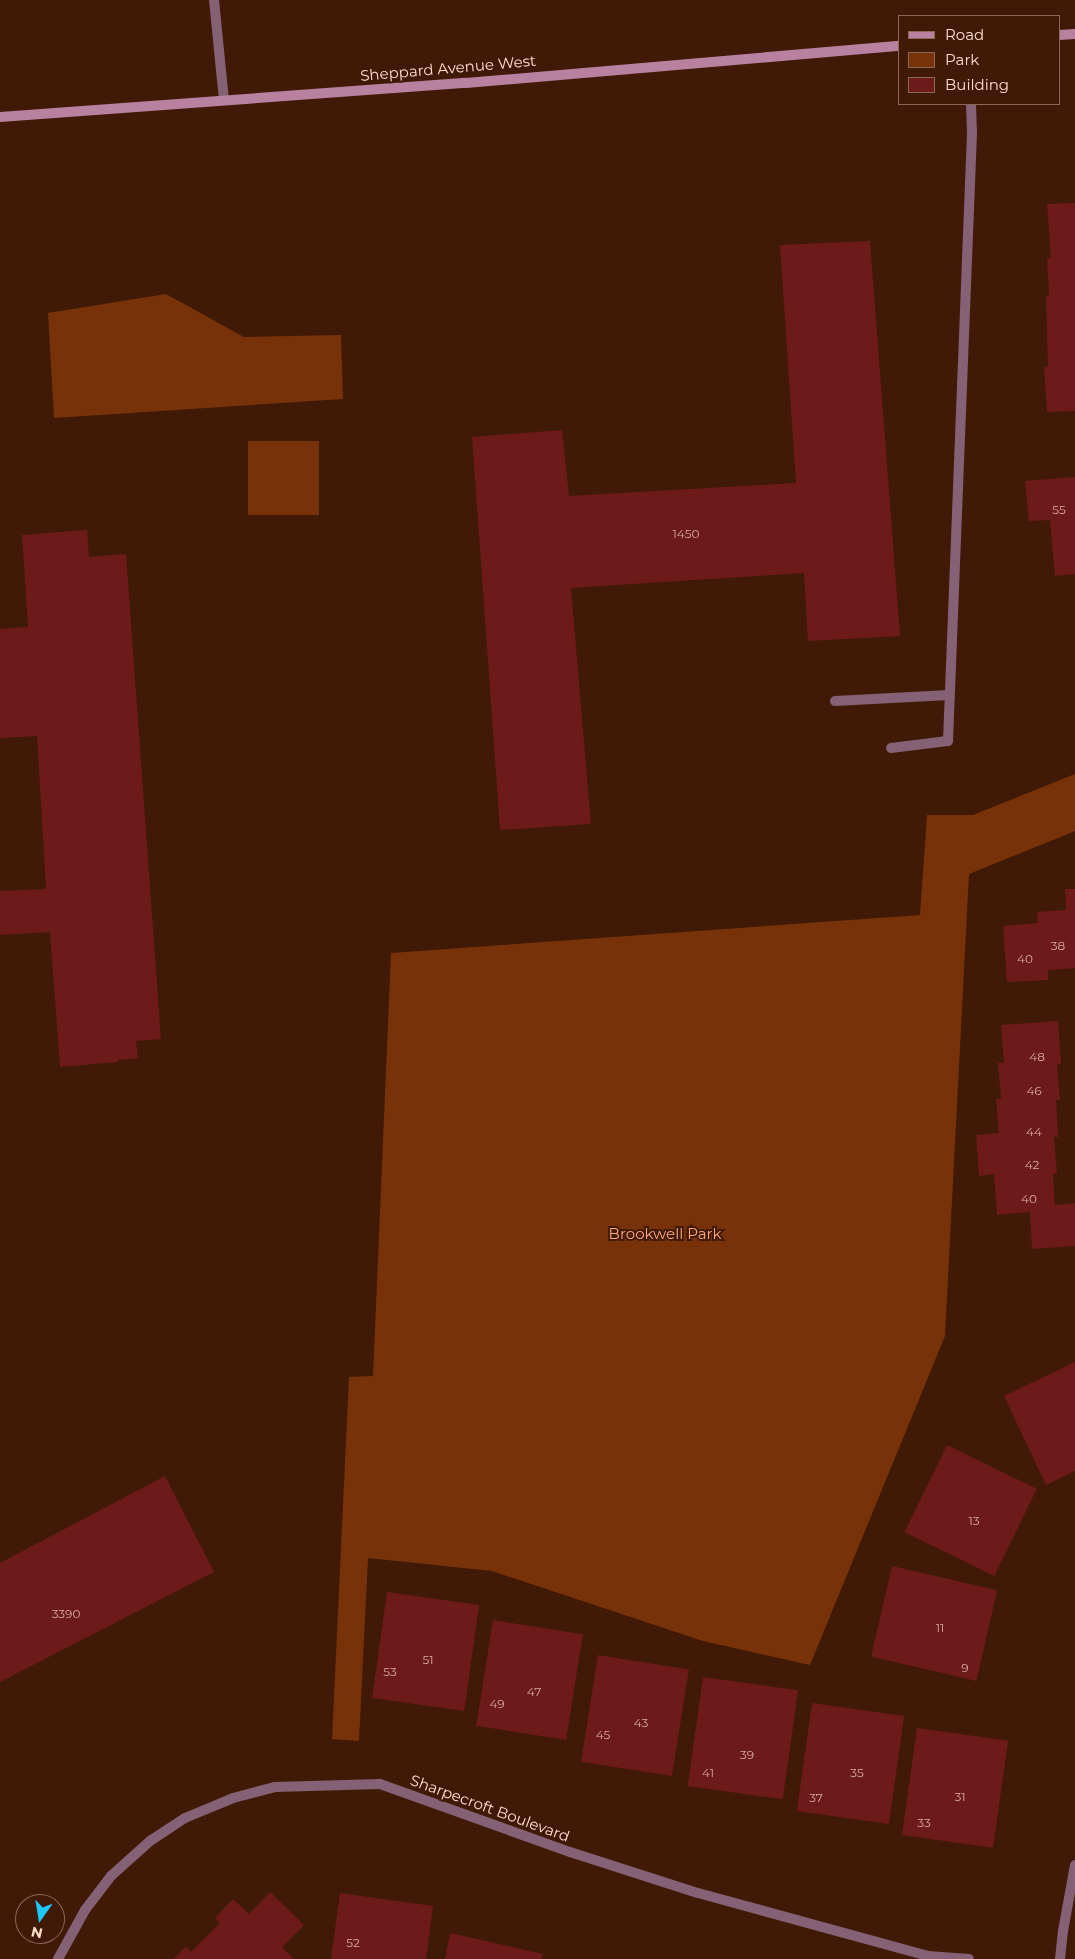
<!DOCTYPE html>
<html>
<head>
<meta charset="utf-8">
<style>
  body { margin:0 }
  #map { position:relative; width:1075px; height:1959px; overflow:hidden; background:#401a06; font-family:Montserrat,sans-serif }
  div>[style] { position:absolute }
  .green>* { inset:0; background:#783209; transform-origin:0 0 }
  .building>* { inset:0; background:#6d1a1a; transform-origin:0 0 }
  .service>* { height:10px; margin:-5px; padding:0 5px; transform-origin:5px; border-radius:5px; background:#846174 }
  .minor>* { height:10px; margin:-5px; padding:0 5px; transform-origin:5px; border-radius:5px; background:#846174 }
  .secondary>* { height:10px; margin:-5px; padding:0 5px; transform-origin:5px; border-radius:5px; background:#b981a0 }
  span { translate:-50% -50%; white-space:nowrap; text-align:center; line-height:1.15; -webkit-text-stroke:4px #401a06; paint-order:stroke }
  .number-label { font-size:12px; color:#d9aca0 }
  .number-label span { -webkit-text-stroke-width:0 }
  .street-label { font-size:15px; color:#fddccd }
  .park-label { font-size:15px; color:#ffa77f }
  .legend { position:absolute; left:898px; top:15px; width:162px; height:90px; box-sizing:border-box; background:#401a06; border:1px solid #8c6856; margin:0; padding:6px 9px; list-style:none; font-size:15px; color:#fddccd }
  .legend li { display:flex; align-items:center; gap:10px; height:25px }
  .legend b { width:25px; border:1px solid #8c6856 }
  .north { position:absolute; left:15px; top:1894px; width:50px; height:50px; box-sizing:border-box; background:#401a06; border:1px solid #8c6856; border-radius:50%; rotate:193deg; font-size:14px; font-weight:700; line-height:20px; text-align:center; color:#fddccd }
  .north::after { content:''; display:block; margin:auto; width:18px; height:22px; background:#1dc9fc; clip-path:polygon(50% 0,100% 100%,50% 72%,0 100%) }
</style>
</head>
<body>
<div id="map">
  <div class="green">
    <div style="clip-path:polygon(166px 294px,244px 337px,341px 335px,343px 399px,54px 418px,48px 313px)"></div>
    <div style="left:248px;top:441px;width:71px;height:74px"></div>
    <div style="clip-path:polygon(1075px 774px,1075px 831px,969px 874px,945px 1336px,810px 1665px,703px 1641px,492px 1571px,368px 1558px,359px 1741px,332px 1739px,349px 1377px,373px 1376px,391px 953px,920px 915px,927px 815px,973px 815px)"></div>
  </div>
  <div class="building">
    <div style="clip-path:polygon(1075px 203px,1075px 411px,1047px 412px,1044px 367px,1048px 366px,1046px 295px,1049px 296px,1047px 258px,1051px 258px,1047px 204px)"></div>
    <div style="clip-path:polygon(870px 241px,900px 636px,808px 641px,804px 573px,571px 588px,591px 824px,500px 830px,472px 437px,562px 430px,569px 496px,796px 483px,780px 245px)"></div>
    <div style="clip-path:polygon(1075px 477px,1075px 574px,1055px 576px,1050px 520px,1029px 521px,1025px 481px)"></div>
    <div style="clip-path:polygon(87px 530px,89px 557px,126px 554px,161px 1039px,136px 1041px,138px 1058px,118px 1060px,118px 1062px,60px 1067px,50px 932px,0 935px,0 891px,46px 889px,37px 736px,0 738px,0 629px,28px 627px,22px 535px)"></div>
    <div style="clip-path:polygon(1065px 889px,1075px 889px,1075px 968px,1048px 970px,1048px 980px,1007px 982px,1003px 926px,1038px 923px,1037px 912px,1066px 910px)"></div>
    <div style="clip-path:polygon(1058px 1021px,1061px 1064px,1057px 1064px,1060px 1100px,1056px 1100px,1058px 1137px,1054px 1137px,1057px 1173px,1053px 1174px,1055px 1205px,1075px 1203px,1075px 1246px,1032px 1249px,1030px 1212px,997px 1215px,994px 1174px,979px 1176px,976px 1135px,999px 1133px,996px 1099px,1001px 1099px,998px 1063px,1004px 1062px,1001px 1025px)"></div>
    <div style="clip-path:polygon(1075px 1362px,1075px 1471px,1046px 1485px,1004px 1396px)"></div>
    <div style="left:947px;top:1445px;width:100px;height:97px;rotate:26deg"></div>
    <div style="clip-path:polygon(165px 1476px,214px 1572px,0 1682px,0 1563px)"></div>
    <div style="left:892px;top:1566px;width:108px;height:93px;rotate:13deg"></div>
    <div style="left:387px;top:1592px;width:93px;height:107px;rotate:8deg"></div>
    <div style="left:493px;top:1620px;width:91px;height:107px;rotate:9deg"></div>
    <div style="left:598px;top:1655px;width:92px;height:108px;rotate:9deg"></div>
    <div style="left:703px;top:1677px;width:96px;height:110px;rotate:8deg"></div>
    <div style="left:812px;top:1703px;width:93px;height:109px;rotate:8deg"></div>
    <div style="left:917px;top:1728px;width:92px;height:108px;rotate:8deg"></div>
    <div style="clip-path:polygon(270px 1892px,304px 1925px,282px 1947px,294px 1959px,174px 1959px,186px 1946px,191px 1952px,220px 1923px,215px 1918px,233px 1899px,249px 1914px)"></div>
    <div style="clip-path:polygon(340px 1893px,433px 1906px,426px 1959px,331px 1959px)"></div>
    <div style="clip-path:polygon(450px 1933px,543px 1954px,541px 1959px,445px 1959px)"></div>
  </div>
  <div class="service">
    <div style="left:214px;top:0;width:100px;rotate:84.3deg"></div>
    <div style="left:835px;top:701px;width:114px;rotate:-3deg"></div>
    <div style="left:891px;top:748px;width:57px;rotate:-7deg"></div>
    <div style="left:948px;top:741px;width:608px;rotate:-87.74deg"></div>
    <div style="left:972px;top:133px;width:29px;rotate:-92deg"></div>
  </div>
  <div class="minor">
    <div style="left:58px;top:1959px;width:56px;rotate:-61.1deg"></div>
    <div style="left:85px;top:1910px;width:43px;rotate:-52.6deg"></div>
    <div style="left:111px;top:1876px;width:52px;rotate:-41.9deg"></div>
    <div style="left:150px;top:1841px;width:42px;rotate:-33.3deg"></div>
    <div style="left:185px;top:1818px;width:52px;rotate:-22.6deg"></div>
    <div style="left:233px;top:1798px;width:43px;rotate:-14.7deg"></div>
    <div style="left:275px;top:1787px;width:105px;rotate:-1.6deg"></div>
    <div style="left:380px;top:1784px;width:202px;rotate:19.7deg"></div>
    <div style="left:570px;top:1852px;width:134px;rotate:17.8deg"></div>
    <div style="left:698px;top:1893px;width:238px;rotate:15.3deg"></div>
    <div style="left:928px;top:1956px;width:41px;rotate:4.2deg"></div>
    <div style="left:1060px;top:1959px;width:28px;rotate:-84deg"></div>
    <div style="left:1063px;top:1931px;width:67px;rotate:-79.7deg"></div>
  </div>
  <div class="secondary">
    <div style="left:1059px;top:35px;width:16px;rotate:-4deg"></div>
    <div style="left:0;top:117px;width:467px;rotate:-4.2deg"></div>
    <div style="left:466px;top:83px;width:435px;rotate:-4.9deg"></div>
  </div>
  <div class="number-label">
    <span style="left:1059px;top:510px">55</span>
    <span style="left:686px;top:534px">1450</span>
    <span style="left:1058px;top:946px">38</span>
    <span style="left:1025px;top:959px">40</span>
    <span style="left:1037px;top:1057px">48</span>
    <span style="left:1034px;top:1091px">46</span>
    <span style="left:1034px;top:1132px">44</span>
    <span style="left:1032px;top:1165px">42</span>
    <span style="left:1029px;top:1199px">40</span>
    <span style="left:974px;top:1521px">13</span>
    <span style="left:66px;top:1614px">3390</span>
    <span style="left:940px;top:1628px">11</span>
    <span style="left:428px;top:1660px">51</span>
    <span style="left:965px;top:1668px">9</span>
    <span style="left:390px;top:1672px">53</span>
    <span style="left:534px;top:1692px">47</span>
    <span style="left:497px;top:1704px">49</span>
    <span style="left:641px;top:1723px">43</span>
    <span style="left:603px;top:1735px">45</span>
    <span style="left:747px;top:1755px">39</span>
    <span style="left:708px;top:1773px">41</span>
    <span style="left:857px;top:1773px">35</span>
    <span style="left:960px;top:1797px">31</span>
    <span style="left:816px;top:1798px">37</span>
    <span style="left:924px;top:1823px">33</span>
    <span style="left:353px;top:1943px">52</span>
  </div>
  <div class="street-label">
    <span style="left:448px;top:68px;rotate:-5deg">Sheppard Avenue West</span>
    <span style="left:490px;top:1808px;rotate:20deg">Sharpecroft Boulevard</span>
  </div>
  <div class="park-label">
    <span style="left:665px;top:1234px">Brookwell Park</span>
  </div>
  <ul class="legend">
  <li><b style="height:6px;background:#b981a0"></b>Road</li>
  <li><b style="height:14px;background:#783209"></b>Park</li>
  <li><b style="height:14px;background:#6d1a1a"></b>Building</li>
  </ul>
  <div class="north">N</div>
</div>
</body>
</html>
